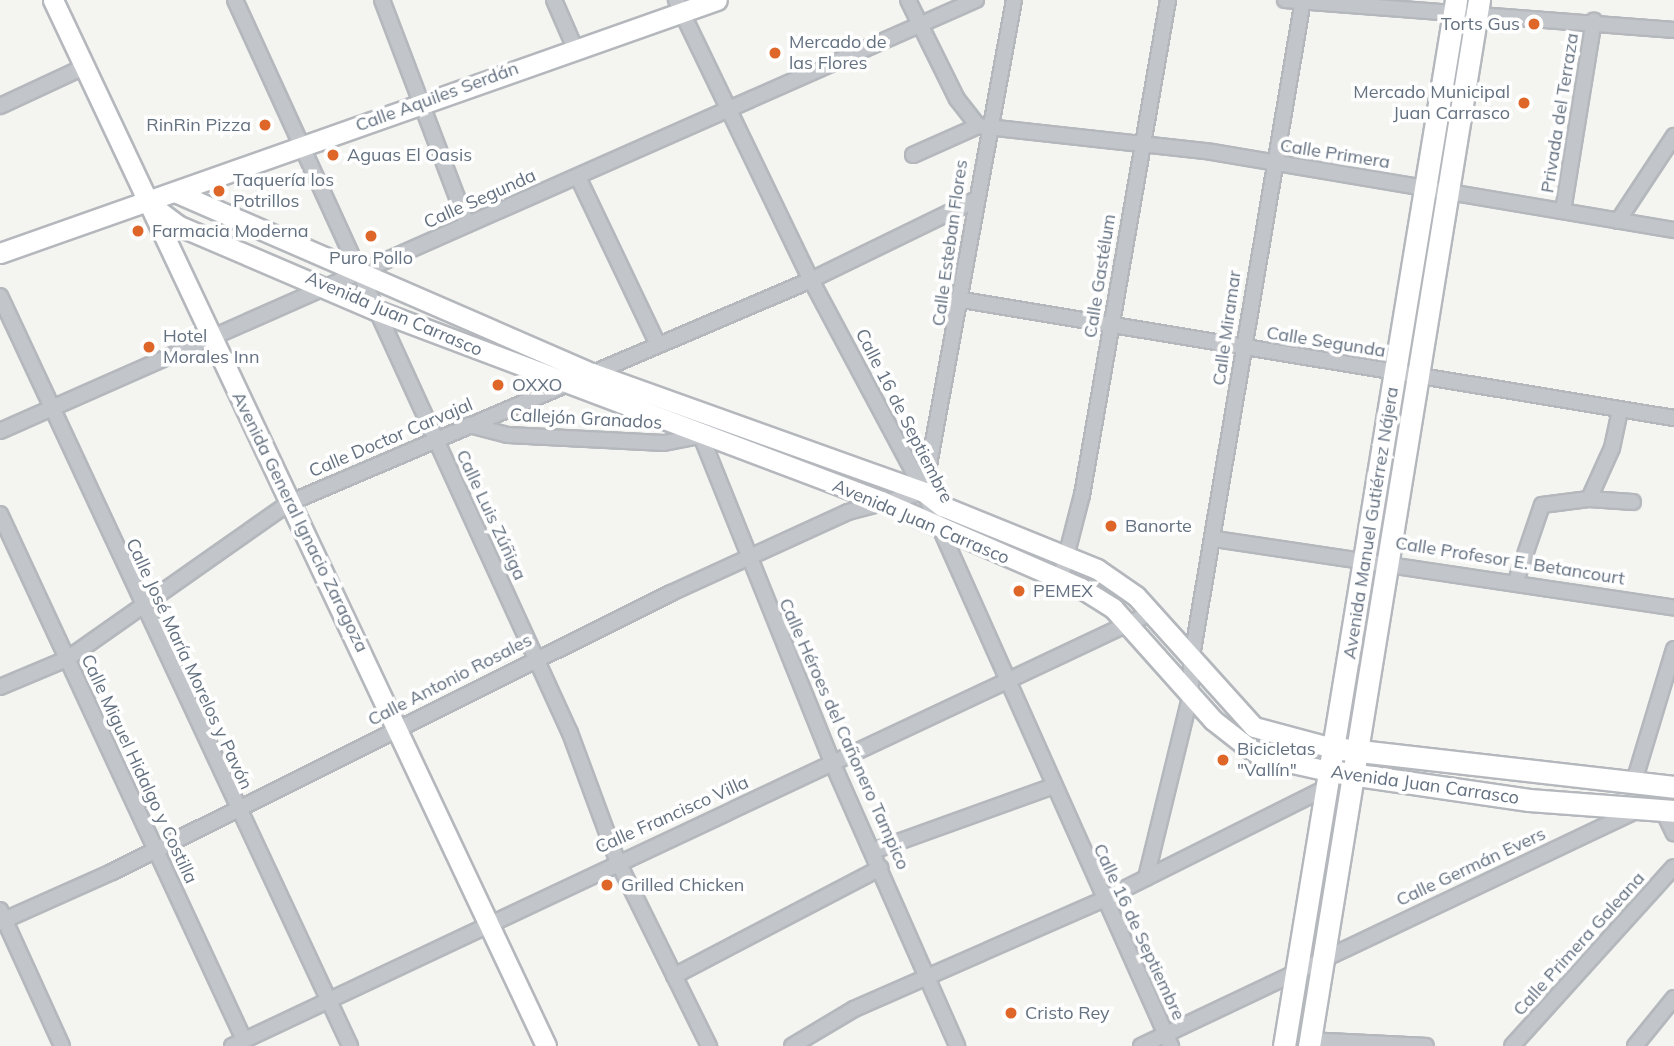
<!DOCTYPE html>
<html>
<head>
<meta charset="utf-8">
<style>
  body { margin:0 }
  #map { position:relative; width:1674px; height:1046px; overflow:hidden; background:#f4f5f1; font-family:Mulish,sans-serif }
  div>[style] { position:absolute }
  .roads { filter:drop-shadow(2px 0 #b4b8bd) drop-shadow(-2px 0 #b4b8bd) drop-shadow(0 2px #b4b8bd) drop-shadow(0 -2px #b4b8bd) }
  .street>* { height:14px; margin:-7px; padding:0 7px; transform-origin:7px; border-radius:7px; background:#c2c5c9 }
  .secondary>* { height:19px; margin:-9.5px; padding:0 9.5px; transform-origin:9.5px; border-radius:9.5px; background:#fff }
  .primary>* { height:21px; margin:-10.5px; padding:0 10.5px; transform-origin:10.5px; border-radius:10.5px; background:#fff }
  .dots>* { width:19px; height:19px; translate:-50% -50%; box-sizing:border-box; border:4px solid #fff; border-radius:50% }
  span { translate:-50% -50%; white-space:nowrap; text-align:center; line-height:1.15; -webkit-text-stroke:7px #fff; paint-order:stroke }
  .poi-label { font-size:18px; color:#647181 }
  .right { translate:-100% -50%; text-align:right }
  .left { translate:0 -50%; text-align:left }
  .street-label { font-size:18px; color:#647181 }
</style>
</head>
<body>
<div id="map">
  <div class="roads">
    <div class="street">
      <div style="left:235px;top:0;width:806px;rotate:65.44deg"></div>
      <div style="left:570px;top:733px;width:135px;rotate:69.7deg"></div>
      <div style="left:617px;top:860px;width:208px;rotate:63.7deg"></div>
      <div style="left:382px;top:0;width:240px;rotate:69.2deg"></div>
      <div style="left:554px;top:0;width:50px;rotate:66.5deg"></div>
      <div style="left:676px;top:0;width:311px;rotate:64.3deg"></div>
      <div style="left:811px;top:280px;width:240px;rotate:61.9deg"></div>
      <div style="left:924px;top:492px;width:607px;rotate:65.97deg"></div>
      <div style="left:908px;top:0;width:110px;rotate:63.7deg"></div>
      <div style="left:957px;top:99px;width:34px;rotate:52deg"></div>
      <div style="left:978px;top:126px;width:235px;rotate:6.3deg"></div>
      <div style="left:1212px;top:152px;width:469px;rotate:9.6deg"></div>
      <div style="left:1285px;top:0;width:390px;rotate:4.4deg"></div>
      <div style="left:0;top:106px;width:93px;rotate:-24.9deg"></div>
      <div style="left:913px;top:155px;width:71px;rotate:-24deg"></div>
      <div style="left:578px;top:177px;width:186px;rotate:64.5deg"></div>
      <div style="left:1563px;top:211px;width:193px;rotate:-80.8deg"></div>
      <div style="left:1618px;top:221px;width:102px;rotate:-56.6deg"></div>
      <div style="left:0;top:296px;width:828px;rotate:64.98deg"></div>
      <div style="left:962px;top:300px;width:722px;rotate:9.41deg"></div>
      <div style="left:469px;top:425px;width:40px;rotate:14.4deg"></div>
      <div style="left:508px;top:435px;width:156px;rotate:2.9deg"></div>
      <div style="left:664px;top:443px;width:38px;rotate:-11deg"></div>
      <div style="left:0;top:431px;width:1067px;rotate:-23.83deg"></div>
      <div style="left:701px;top:436px;width:351px;rotate:68.1deg"></div>
      <div style="left:832px;top:762px;width:310px;rotate:66.2deg"></div>
      <div style="left:1589px;top:499px;width:44px;rotate:3.9deg"></div>
      <div style="left:0;top:514px;width:580px;rotate:65.11deg"></div>
      <div style="left:1215px;top:539px;width:464px;rotate:8.5deg"></div>
      <div style="left:1060px;top:580px;width:88px;rotate:-75.5deg"></div>
      <div style="left:1082px;top:495px;width:502px;rotate:-80.14deg"></div>
      <div style="left:1516px;top:581px;width:80px;rotate:-71.1deg"></div>
      <div style="left:1542px;top:505px;width:47px;rotate:-7.3deg"></div>
      <div style="left:1589px;top:499px;width:56px;rotate:-65.7deg"></div>
      <div style="left:1612px;top:448px;width:38px;rotate:-78deg"></div>
      <div style="left:0;top:687px;width:73px;rotate:-22.7deg"></div>
      <div style="left:67px;top:659px;width:271px;rotate:-35.1deg"></div>
      <div style="left:289px;top:503px;width:568px;rotate:-23.13deg"></div>
      <div style="left:811px;top:280px;width:182px;rotate:-26deg"></div>
      <div style="left:1633px;top:785px;width:142px;rotate:-73.2deg"></div>
      <div style="left:1663px;top:811px;width:25px;rotate:64deg"></div>
      <div style="left:873px;top:851px;width:189px;rotate:-19.8deg"></div>
      <div style="left:1146px;top:878px;width:189px;rotate:-76.3deg"></div>
      <div style="left:1191px;top:694px;width:32px;rotate:-90deg"></div>
      <div style="left:1191px;top:662px;width:671px;rotate:-80.4deg"></div>
      <div style="left:0;top:910px;width:149px;rotate:65.5deg"></div>
      <div style="left:0;top:922px;width:123px;rotate:-24.1deg"></div>
      <div style="left:112px;top:872px;width:625px;rotate:-26.52deg"></div>
      <div style="left:671px;top:593px;width:195px;rotate:-24.6deg"></div>
      <div style="left:848px;top:512px;width:79px;rotate:-14.7deg"></div>
      <div style="left:924px;top:492px;width:500px;rotate:-79.63deg"></div>
      <div style="left:674px;top:976px;width:233px;rotate:-27.6deg"></div>
      <div style="left:1309px;top:1040px;width:117px;rotate:2.9deg"></div>
      <div style="left:232px;top:1046px;width:1016px;rotate:-25.23deg"></div>
      <div style="left:792px;top:1046px;width:72px;rotate:-30.8deg"></div>
      <div style="left:854px;top:1009px;width:271px;rotate:-23.7deg"></div>
      <div style="left:1102px;top:900px;width:248px;rotate:-26.6deg"></div>
      <div style="left:1141px;top:1046px;width:548px;rotate:-25.4deg"></div>
      <div style="left:1512px;top:1046px;width:241px;rotate:-47.9deg"></div>
      <div style="left:1635px;top:1046px;width:62px;rotate:-50.9deg"></div>
    </div>
    <div class="secondary">
      <div style="left:53px;top:0;width:1156px;rotate:64.76deg"></div>
      <div style="left:175px;top:192px;width:455px;rotate:23.5deg"></div>
      <div style="left:592px;top:373px;width:353px;rotate:19.7deg"></div>
      <div style="left:924px;top:492px;width:23px;rotate:38deg"></div>
      <div style="left:942px;top:506px;width:167px;rotate:22.1deg"></div>
      <div style="left:1097px;top:569px;width:47px;rotate:34.7deg"></div>
      <div style="left:1136px;top:596px;width:176px;rotate:48deg"></div>
      <div style="left:1254px;top:727px;width:82px;rotate:14.9deg"></div>
      <div style="left:147px;top:202px;width:38px;rotate:37deg"></div>
      <div style="left:177px;top:225px;width:219px;rotate:23.2deg"></div>
      <div style="left:378px;top:311px;width:538px;rotate:20.69deg"></div>
      <div style="left:881px;top:501px;width:218px;rotate:23.5deg"></div>
      <div style="left:1081px;top:588px;width:38px;rotate:32deg"></div>
      <div style="left:1113px;top:608px;width:150px;rotate:48.2deg"></div>
      <div style="left:1213px;top:720px;width:41px;rotate:38deg"></div>
      <div style="left:1245px;top:745px;width:19px;rotate:35deg"></div>
      <div style="left:1261px;top:756px;width:69px;rotate:12.6deg"></div>
      <div style="left:0;top:253px;width:760px;rotate:-19.44deg"></div>
    </div>
    <div class="primary">
      <div style="left:1342px;top:749px;width:334px;rotate:6.5deg"></div>
      <div style="left:1337px;top:772px;width:194px;rotate:8.3deg"></div>
      <div style="left:1529px;top:800px;width:145px;rotate:4.3deg"></div>
      <div style="left:1284px;top:1046px;width:1060px;rotate:-80.66deg"></div>
      <div style="left:1309px;top:1046px;width:1060px;rotate:-80.77deg"></div>
    </div>
  </div>
  <div class="dots">
    <div style="left:1534px;top:24px;background:#dd6628"></div>
    <div style="left:775px;top:53px;background:#dd6628"></div>
    <div style="left:1524px;top:103px;background:#dd6628"></div>
    <div style="left:265px;top:125px;background:#dd6628"></div>
    <div style="left:333px;top:155px;background:#dd6628"></div>
    <div style="left:219px;top:191px;background:#dd6628"></div>
    <div style="left:138px;top:231px;background:#dd6628"></div>
    <div style="left:371px;top:236px;background:#dd6628"></div>
    <div style="left:149px;top:347px;background:#dd6628"></div>
    <div style="left:498px;top:385px;background:#dd6628"></div>
    <div style="left:1111px;top:526px;background:#dd6628"></div>
    <div style="left:1019px;top:591px;background:#dd6628"></div>
    <div style="left:1223px;top:760px;background:#dd6628"></div>
    <div style="left:607px;top:885px;background:#dd6628"></div>
    <div style="left:1011px;top:1013px;background:#dd6628"></div>
  </div>
  <div class="poi-label">
    <span class="right" style="left:1520px;top:24px">Torts Gus</span>
    <span class="left" style="left:789px;top:53px">Mercado de<br>las Flores</span>
    <span class="right" style="left:1510px;top:103px">Mercado Municipal<br>Juan Carrasco</span>
    <span class="right" style="left:251px;top:125px">RinRin Pizza</span>
    <span class="left" style="left:347px;top:155px">Aguas El Oasis</span>
    <span class="left" style="left:233px;top:191px">Taquería los<br>Potrillos</span>
    <span class="left" style="left:152px;top:231px">Farmacia Moderna</span>
    <span style="left:371px;top:258px">Puro Pollo</span>
    <span class="left" style="left:163px;top:347px">Hotel<br>Morales Inn</span>
    <span class="left" style="left:512px;top:385px">OXXO</span>
    <span class="left" style="left:1125px;top:526px">Banorte</span>
    <span class="left" style="left:1033px;top:591px">PEMEX</span>
    <span class="left" style="left:1237px;top:760px">Bicicletas<br>"Vallín"</span>
    <span class="left" style="left:621px;top:885px">Grilled Chicken</span>
    <span class="left" style="left:1025px;top:1013px">Cristo Rey</span>
  </div>
  <div class="street-label">
    <span style="left:437px;top:97px;rotate:-20deg">Calle Aquiles Serdán</span>
    <span style="left:1560px;top:113px;rotate:-81deg">Privada del Terraza</span>
    <span style="left:1335px;top:154px;rotate:9deg">Calle Primera</span>
    <span style="left:480px;top:199px;rotate:-24deg">Calle Segunda</span>
    <span style="left:950px;top:243px;rotate:-82deg">Calle Esteban Flores</span>
    <span style="left:1100px;top:276px;rotate:-81deg">Calle Gastélum</span>
    <span style="left:394px;top:314px;rotate:23deg">Avenida Juan Carrasco</span>
    <span style="left:1227px;top:328px;rotate:-82deg">Calle Miramar</span>
    <span style="left:1326px;top:342px;rotate:9deg">Calle Segunda</span>
    <span style="left:904px;top:416px;rotate:63deg">Calle 16 de Septiembre</span>
    <span style="left:586px;top:419px;rotate:3deg">Callejón Granados</span>
    <span style="left:391px;top:438px;rotate:-23deg">Calle Doctor Carvajal</span>
    <span style="left:491px;top:515px;rotate:65deg">Calle Luis Zúñiga</span>
    <span style="left:300px;top:522px;rotate:64deg">Avenida General Ignacio Zaragoza</span>
    <span style="left:921px;top:522px;rotate:23deg">Avenida Juan Carrasco</span>
    <span style="left:1371px;top:523px;rotate:-81deg">Avenida Manuel Gutiérrez Nájera</span>
    <span style="left:1510px;top:561px;rotate:9deg">Calle Profesor E. Betancourt</span>
    <span style="left:189px;top:664px;rotate:65deg">Calle José María Morelos y Pavón</span>
    <span style="left:450px;top:680px;rotate:-27deg">Calle Antonio Rosales</span>
    <span style="left:844px;top:734px;rotate:66deg">Calle Héroes del Cañonero Tampico</span>
    <span style="left:139px;top:769px;rotate:65deg">Calle Miguel Hidalgo y Costilla</span>
    <span style="left:1425px;top:785px;rotate:8deg">Avenida Juan Carrasco</span>
    <span style="left:672px;top:815px;rotate:-24deg">Calle Francisco Villa</span>
    <span style="left:1471px;top:867px;rotate:-25deg">Calle Germán Evers</span>
    <span style="left:1139px;top:932px;rotate:65deg">Calle 16 de Septiembre</span>
    <span style="left:1579px;top:944px;rotate:-48deg">Calle Primera Galeana</span>
  </div>
</div>
</body>
</html>
